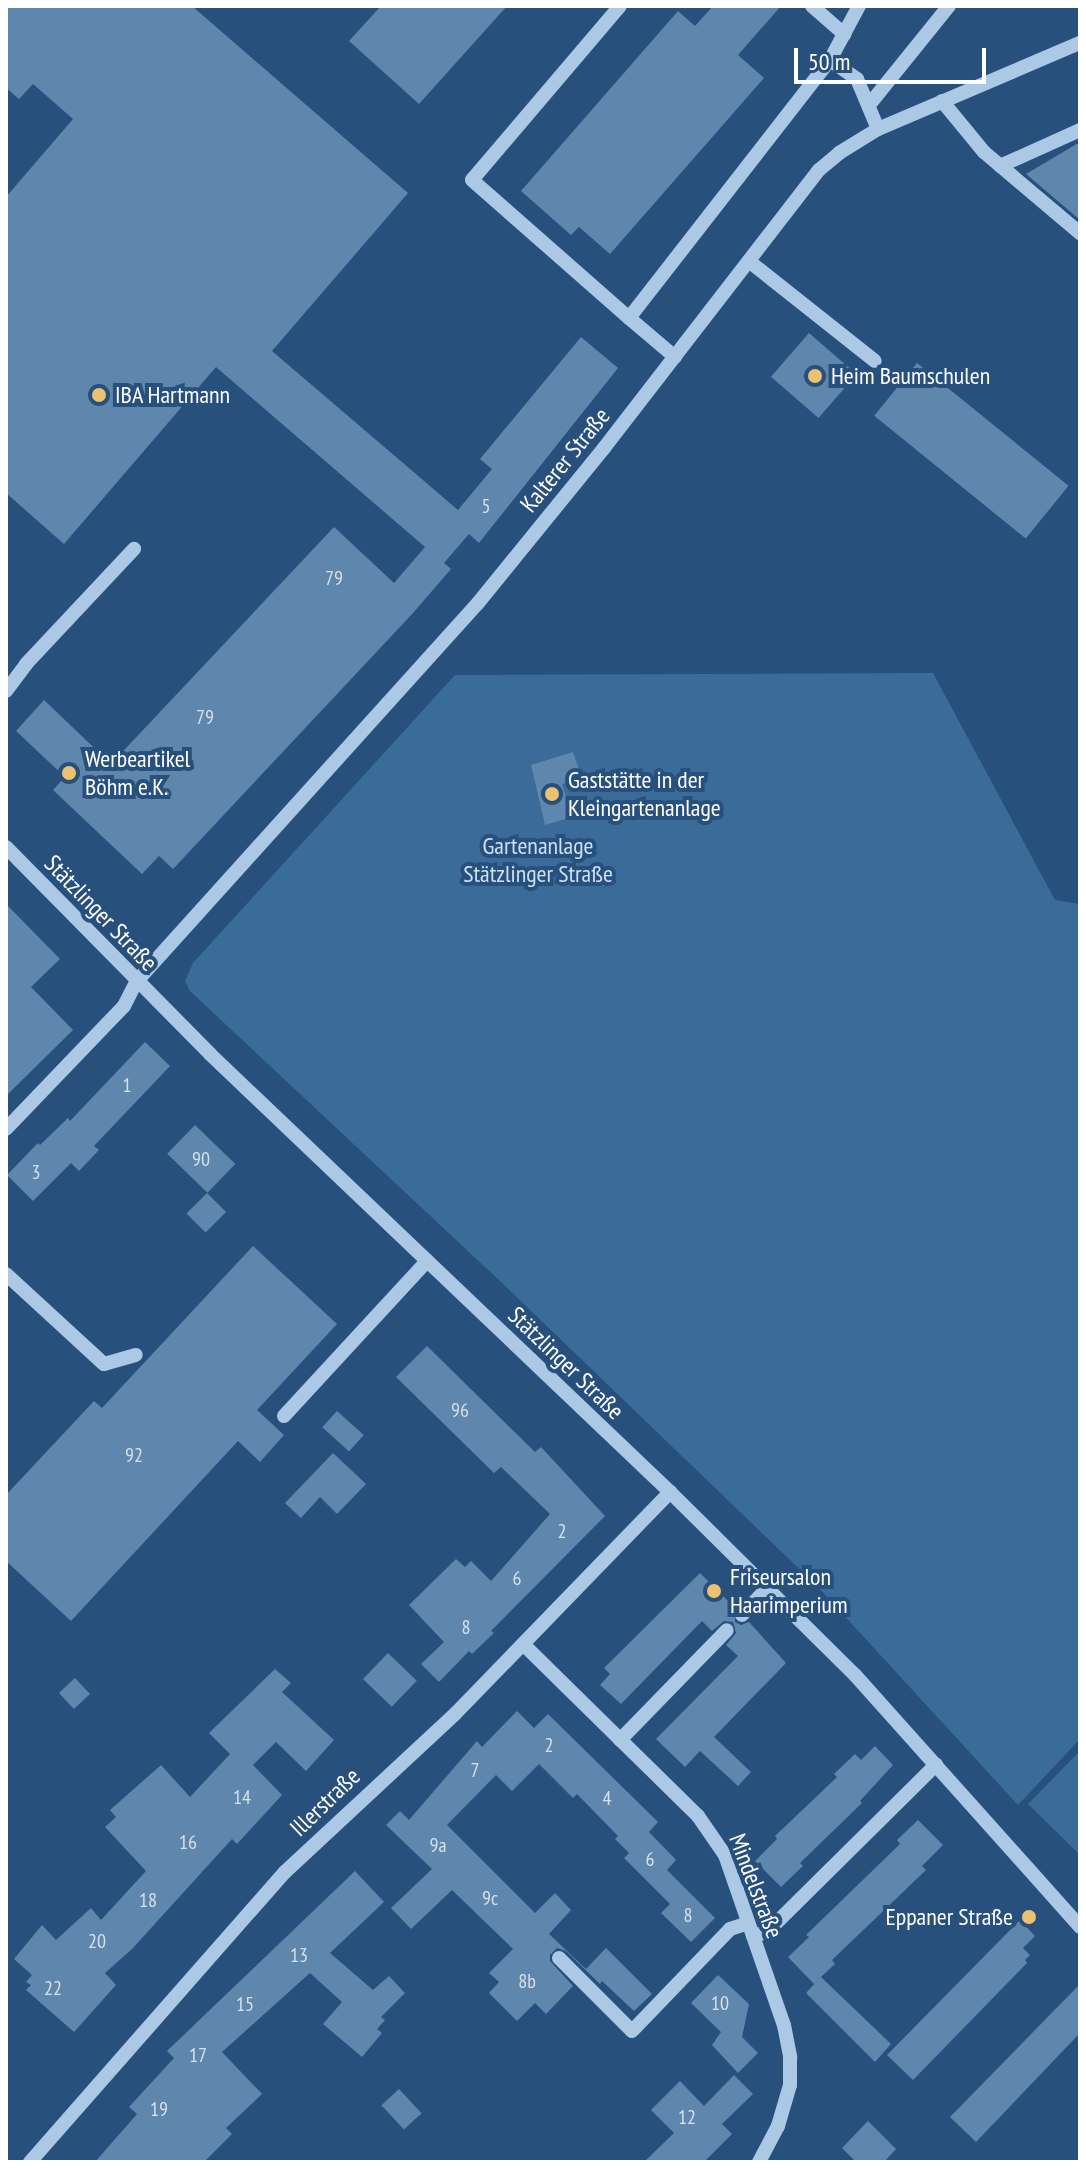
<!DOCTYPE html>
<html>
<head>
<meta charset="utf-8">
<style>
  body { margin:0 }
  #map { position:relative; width:1086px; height:2168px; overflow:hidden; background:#27507c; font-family:"PT Sans Narrow",sans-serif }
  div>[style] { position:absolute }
  .green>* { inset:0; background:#3a6b99 }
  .building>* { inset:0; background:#5f86ad; transform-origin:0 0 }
  .minor>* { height:14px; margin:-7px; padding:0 7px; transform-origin:7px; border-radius:7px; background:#abc8e4 }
  .dots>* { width:22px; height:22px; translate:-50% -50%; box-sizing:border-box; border:4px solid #27507c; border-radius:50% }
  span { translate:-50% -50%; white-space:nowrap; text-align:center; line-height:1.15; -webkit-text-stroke:8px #27507c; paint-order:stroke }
  .number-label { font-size:20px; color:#d7e1ea }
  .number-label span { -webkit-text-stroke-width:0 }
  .poi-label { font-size:24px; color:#fff }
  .left { translate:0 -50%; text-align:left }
  .right { translate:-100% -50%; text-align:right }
  .street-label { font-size:24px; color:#fff }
  .park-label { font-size:24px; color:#cee1f4 }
  .frame { position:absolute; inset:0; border:8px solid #fff; pointer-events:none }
  .scale { position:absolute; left:794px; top:48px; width:192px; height:36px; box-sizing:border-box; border:4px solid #fff; border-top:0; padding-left:10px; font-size:24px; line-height:28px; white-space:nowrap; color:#fff; -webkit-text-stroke:6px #27507c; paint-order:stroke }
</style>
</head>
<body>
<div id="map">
  <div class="green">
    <div style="clip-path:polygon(933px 673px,1055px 900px,1080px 904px,1080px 1739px,1018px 1805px,817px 1586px,501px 1282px,190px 991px,185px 981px,193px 963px,455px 675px)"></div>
    <div style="clip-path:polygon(1080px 1751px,1080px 1855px,1028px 1804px)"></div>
  </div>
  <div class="building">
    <div style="clip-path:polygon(6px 6px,192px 6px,408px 193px,272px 351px,458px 510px,492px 469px,480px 459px,581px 337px,618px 368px,479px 543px,469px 534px,444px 563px,451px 569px,413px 613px,173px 869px,159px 856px,142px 874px,53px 790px,65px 777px,16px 731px,44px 700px,111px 764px,334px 527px,394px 583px,425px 547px,216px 367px,64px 544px,6px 493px,6px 197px,73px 119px,33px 84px,19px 99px,6px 88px)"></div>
    <div style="clip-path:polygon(381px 6px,507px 6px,419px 104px,349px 41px)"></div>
    <div style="clip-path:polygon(713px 6px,781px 6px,738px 55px,764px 78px,610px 254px,579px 227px,571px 235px,521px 191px,678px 11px,695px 26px)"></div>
    <div style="clip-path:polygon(1080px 142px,1080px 220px,1026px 174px)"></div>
    <div style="left:809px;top:333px;width:63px;height:58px;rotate:41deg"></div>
    <div style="left:917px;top:363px;width:195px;height:68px;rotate:39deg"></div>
    <div style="clip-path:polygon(573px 752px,582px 778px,562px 784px,572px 817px,545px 825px,531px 765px)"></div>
    <div style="clip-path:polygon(6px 904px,60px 959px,31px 987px,73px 1030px,6px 1096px)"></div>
    <div style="clip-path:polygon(145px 1042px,170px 1066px,94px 1146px,99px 1150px,79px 1171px,71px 1163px,33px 1201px,7px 1175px,38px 1143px,40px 1145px,68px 1118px,70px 1121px)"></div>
    <div style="left:195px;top:1125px;width:56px;height:40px;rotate:44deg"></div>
    <div style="left:207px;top:1193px;width:27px;height:29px;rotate:45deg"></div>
    <div style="clip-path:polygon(253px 1246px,337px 1324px,257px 1410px,284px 1435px,260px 1462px,238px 1441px,71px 1621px,6px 1561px,6px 1495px,94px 1401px,102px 1408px)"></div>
    <div style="clip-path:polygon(427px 1346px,535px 1452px,541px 1447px,605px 1516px,491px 1631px,494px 1633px,472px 1654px,469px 1651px,439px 1682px,421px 1664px,444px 1642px,409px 1605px,456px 1559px,465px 1567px,471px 1561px,491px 1581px,550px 1514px,501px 1467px,494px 1473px,396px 1377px)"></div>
    <div style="left:337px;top:1411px;width:36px;height:22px;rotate:42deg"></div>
    <div style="clip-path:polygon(333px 1453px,366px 1484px,337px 1514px,320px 1497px,301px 1518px,285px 1503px)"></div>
    <div style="clip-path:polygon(700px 1573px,735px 1608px,735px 1622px,741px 1625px,749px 1622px,786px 1663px,714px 1737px,751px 1772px,738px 1786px,700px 1751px,685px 1767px,656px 1739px,738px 1656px,726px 1645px,736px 1633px,733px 1622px,724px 1621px,712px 1631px,702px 1621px,621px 1704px,600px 1685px,610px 1674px,604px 1668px)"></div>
    <div style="left:388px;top:1653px;width:40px;height:36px;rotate:44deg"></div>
    <div style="clip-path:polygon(275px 1669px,291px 1683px,282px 1692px,334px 1740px,306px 1771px,276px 1742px,253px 1765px,282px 1795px,237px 1844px,232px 1839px,132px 1949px,105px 1973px,116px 1985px,74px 2032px,26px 1990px,31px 1985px,26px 1982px,32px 1975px,14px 1959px,42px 1925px,56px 1940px,91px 1908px,101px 1920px,146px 1871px,105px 1827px,116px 1817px,110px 1810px,161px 1765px,190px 1797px,230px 1754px,209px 1733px)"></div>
    <div style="left:75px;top:1678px;width:22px;height:22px;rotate:47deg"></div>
    <div style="clip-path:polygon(517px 1711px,534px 1728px,548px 1714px,658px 1822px,649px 1832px,676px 1860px,667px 1870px,715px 1918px,691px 1942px,661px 1913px,670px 1904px,624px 1858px,629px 1853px,615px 1839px,618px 1836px,577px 1794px,573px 1798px,539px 1764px,512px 1791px,496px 1775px,447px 1825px,535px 1913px,555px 1893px,571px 1910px,549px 1934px,586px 1969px,606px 1948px,652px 1994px,634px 2011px,602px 1981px,600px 1984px,566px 1951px,557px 1948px,550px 1955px,550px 1961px,573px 1986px,546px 2014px,535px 2003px,517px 2021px,489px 1993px,499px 1982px,489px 1973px,513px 1949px,452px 1890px,411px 1929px,391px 1908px,432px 1869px,386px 1825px,400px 1811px,409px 1820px,477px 1741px,482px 1747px)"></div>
    <div style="clip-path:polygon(875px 1746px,893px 1765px,860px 1801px,862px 1803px,800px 1863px,803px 1866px,781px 1887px,755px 1861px,777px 1839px,775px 1836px,837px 1777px,834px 1774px,855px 1754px,861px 1760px)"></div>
    <div style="clip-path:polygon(918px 1820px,943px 1845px,922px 1866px,926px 1870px,832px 1960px,835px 1964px,821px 1977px,891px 2044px,875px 2062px,806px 1993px,818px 1980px,814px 1984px,788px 1957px,809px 1937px,806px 1935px,900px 1844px,897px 1840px)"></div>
    <div style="clip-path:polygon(355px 1871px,384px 1902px,330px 1953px,373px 1990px,389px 1976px,405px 1993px,381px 2017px,385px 2020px,377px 2029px,382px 2033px,362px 2057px,323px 2024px,342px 2002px,310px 1973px,222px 2052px,262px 2094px,226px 2128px,232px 2134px,204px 2162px,95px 2162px,137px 2114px,129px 2107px,174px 2058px,167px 2051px)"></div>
    <div style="clip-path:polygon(1020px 1920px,1035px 1936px,1023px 1948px,1030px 1955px,1025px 1960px,1027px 1963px,913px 2080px,887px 2055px)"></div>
    <div style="clip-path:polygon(718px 1975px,749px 2004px,742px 2037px,758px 2053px,738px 2073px,712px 2045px,721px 2032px,691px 2003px)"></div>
    <div style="clip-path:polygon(1080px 1984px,1080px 2033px,976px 2142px,950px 2117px)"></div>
    <div style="clip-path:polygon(734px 2075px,753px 2094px,722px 2124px,732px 2134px,704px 2162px,644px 2162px,674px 2133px,651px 2110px,680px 2081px,704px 2106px)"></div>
    <div style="left:399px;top:2089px;width:33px;height:24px;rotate:47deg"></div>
    <div style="clip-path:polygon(868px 2121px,896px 2149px,884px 2162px,856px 2162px,842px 2148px)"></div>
  </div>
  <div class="minor">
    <div style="left:620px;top:6px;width:228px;rotate:130.4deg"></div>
    <div style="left:472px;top:180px;width:209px;rotate:41.3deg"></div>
    <div style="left:812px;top:6px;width:43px;rotate:41.2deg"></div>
    <div style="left:830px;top:60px;width:61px;rotate:-61.8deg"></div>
    <div style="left:942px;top:101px;width:66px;rotate:50.5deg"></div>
    <div style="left:984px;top:152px;width:126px;rotate:40.2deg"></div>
    <div style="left:869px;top:105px;width:127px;rotate:-51.1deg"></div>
    <div style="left:1000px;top:166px;width:88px;rotate:-24.2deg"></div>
    <div style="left:750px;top:262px;width:159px;rotate:38.4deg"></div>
    <div style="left:675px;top:357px;width:60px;rotate:-139.7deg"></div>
    <div style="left:629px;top:318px;width:327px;rotate:-52.1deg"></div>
    <div style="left:830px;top:60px;width:33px;rotate:35deg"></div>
    <div style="left:857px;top:79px;width:54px;rotate:67.2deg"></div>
    <div style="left:6px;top:691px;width:34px;rotate:-53deg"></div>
    <div style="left:26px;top:664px;width:158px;rotate:-46.8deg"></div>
    <div style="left:6px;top:847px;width:291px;rotate:45.4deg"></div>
    <div style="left:210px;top:1054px;width:635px;rotate:43.6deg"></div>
    <div style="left:670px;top:1492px;width:260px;rotate:44.7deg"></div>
    <div style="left:855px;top:1675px;width:338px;rotate:48.2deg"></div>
    <div style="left:6px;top:1129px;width:170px;rotate:-46.2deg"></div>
    <div style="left:124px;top:1006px;width:27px;rotate:-63deg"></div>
    <div style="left:136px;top:982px;width:510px;rotate:-47.94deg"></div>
    <div style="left:478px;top:603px;width:200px;rotate:-50.9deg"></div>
    <div style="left:604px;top:448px;width:351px;rotate:-52.3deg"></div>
    <div style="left:819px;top:170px;width:26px;rotate:-40deg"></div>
    <div style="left:839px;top:153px;width:46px;rotate:-31.6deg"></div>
    <div style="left:878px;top:129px;width:220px;rotate:-23.1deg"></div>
    <div style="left:6px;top:1274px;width:133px;rotate:42.6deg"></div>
    <div style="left:104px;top:1364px;width:33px;rotate:-16deg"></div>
    <div style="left:284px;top:1416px;width:211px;rotate:-47.3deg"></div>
    <div style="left:742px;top:1615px;width:37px;rotate:-47deg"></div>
    <div style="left:524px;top:1645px;width:244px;rotate:44.5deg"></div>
    <div style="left:698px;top:1816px;width:47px;rotate:55.3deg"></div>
    <div style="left:725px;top:1855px;width:180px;rotate:70.9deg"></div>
    <div style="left:784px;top:2025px;width:33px;rotate:79deg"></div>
    <div style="left:790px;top:2057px;width:28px;rotate:90deg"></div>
    <div style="left:790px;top:2085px;width:43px;rotate:106.3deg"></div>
    <div style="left:778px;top:2126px;width:41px;rotate:117.8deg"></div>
    <div style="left:620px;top:1740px;width:153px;rotate:-45.8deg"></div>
    <div style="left:753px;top:1936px;width:15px;rotate:-16deg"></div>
    <div style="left:767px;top:1932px;width:238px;rotate:-44.7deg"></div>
    <div style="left:559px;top:1958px;width:103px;rotate:45deg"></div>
    <div style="left:632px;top:2031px;width:141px;rotate:-46.1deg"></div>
    <div style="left:730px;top:1929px;width:19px;rotate:-18deg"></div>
    <div style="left:30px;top:2162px;width:386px;rotate:-48.7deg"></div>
    <div style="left:285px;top:1872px;width:233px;rotate:-42.9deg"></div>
    <div style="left:456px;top:1713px;width:308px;rotate:-45.9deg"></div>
  </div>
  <div class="dots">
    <div style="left:815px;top:376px;background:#ecc271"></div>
    <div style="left:99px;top:395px;background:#ecc271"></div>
    <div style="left:69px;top:773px;background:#ecc271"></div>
    <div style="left:552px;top:794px;background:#ecc271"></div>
    <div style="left:714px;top:1591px;background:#ecc271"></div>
    <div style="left:1029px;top:1917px;background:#ecc271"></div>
  </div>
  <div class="number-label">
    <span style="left:486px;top:506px">5</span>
    <span style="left:334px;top:578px">79</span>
    <span style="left:205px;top:717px">79</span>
    <span style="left:127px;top:1085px">1</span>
    <span style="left:201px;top:1159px">90</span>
    <span style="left:36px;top:1172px">3</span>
    <span style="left:460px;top:1410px">96</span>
    <span style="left:134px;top:1455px">92</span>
    <span style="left:562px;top:1531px">2</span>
    <span style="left:517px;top:1578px">6</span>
    <span style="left:466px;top:1627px">8</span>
    <span style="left:549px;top:1745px">2</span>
    <span style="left:475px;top:1770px">7</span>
    <span style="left:242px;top:1797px">14</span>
    <span style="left:607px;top:1798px">4</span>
    <span style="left:188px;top:1842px">16</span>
    <span style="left:438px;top:1845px">9a</span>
    <span style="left:650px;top:1859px">6</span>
    <span style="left:490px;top:1898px">9c</span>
    <span style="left:148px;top:1900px">18</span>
    <span style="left:688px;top:1915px">8</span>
    <span style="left:97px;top:1941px">20</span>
    <span style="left:299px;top:1955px">13</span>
    <span style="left:527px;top:1981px">8b</span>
    <span style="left:53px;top:1988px">22</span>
    <span style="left:720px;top:2003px">10</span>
    <span style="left:245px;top:2004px">15</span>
    <span style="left:198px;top:2055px">17</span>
    <span style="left:159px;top:2109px">19</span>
    <span style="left:687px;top:2117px">12</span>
  </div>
  <div class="poi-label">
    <span class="left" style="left:831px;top:376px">Heim Baumschulen</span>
    <span class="left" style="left:115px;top:395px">IBA Hartmann</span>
    <span class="left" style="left:85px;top:773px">Werbeartikel<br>Böhm e.K.</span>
    <span class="left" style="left:568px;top:794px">Gaststätte in der<br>Kleingartenanlage</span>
    <span class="left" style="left:730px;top:1591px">Friseursalon<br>Haarimperium</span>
    <span class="right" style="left:1013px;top:1917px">Eppaner Straße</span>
  </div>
  <div class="street-label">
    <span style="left:565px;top:460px;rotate:-51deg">Kalterer Straße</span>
    <span style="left:101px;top:913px;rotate:46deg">Stätzlinger Straße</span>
    <span style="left:566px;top:1363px;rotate:44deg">Stätzlinger Straße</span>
    <span style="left:325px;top:1802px;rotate:-44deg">Illerstraße</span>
    <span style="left:756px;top:1886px;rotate:69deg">Mindelstraße</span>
  </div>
  <div class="park-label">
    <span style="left:538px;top:860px">Gartenanlage<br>Stätzlinger Straße</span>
  </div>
  <div class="frame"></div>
  <div class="scale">50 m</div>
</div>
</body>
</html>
